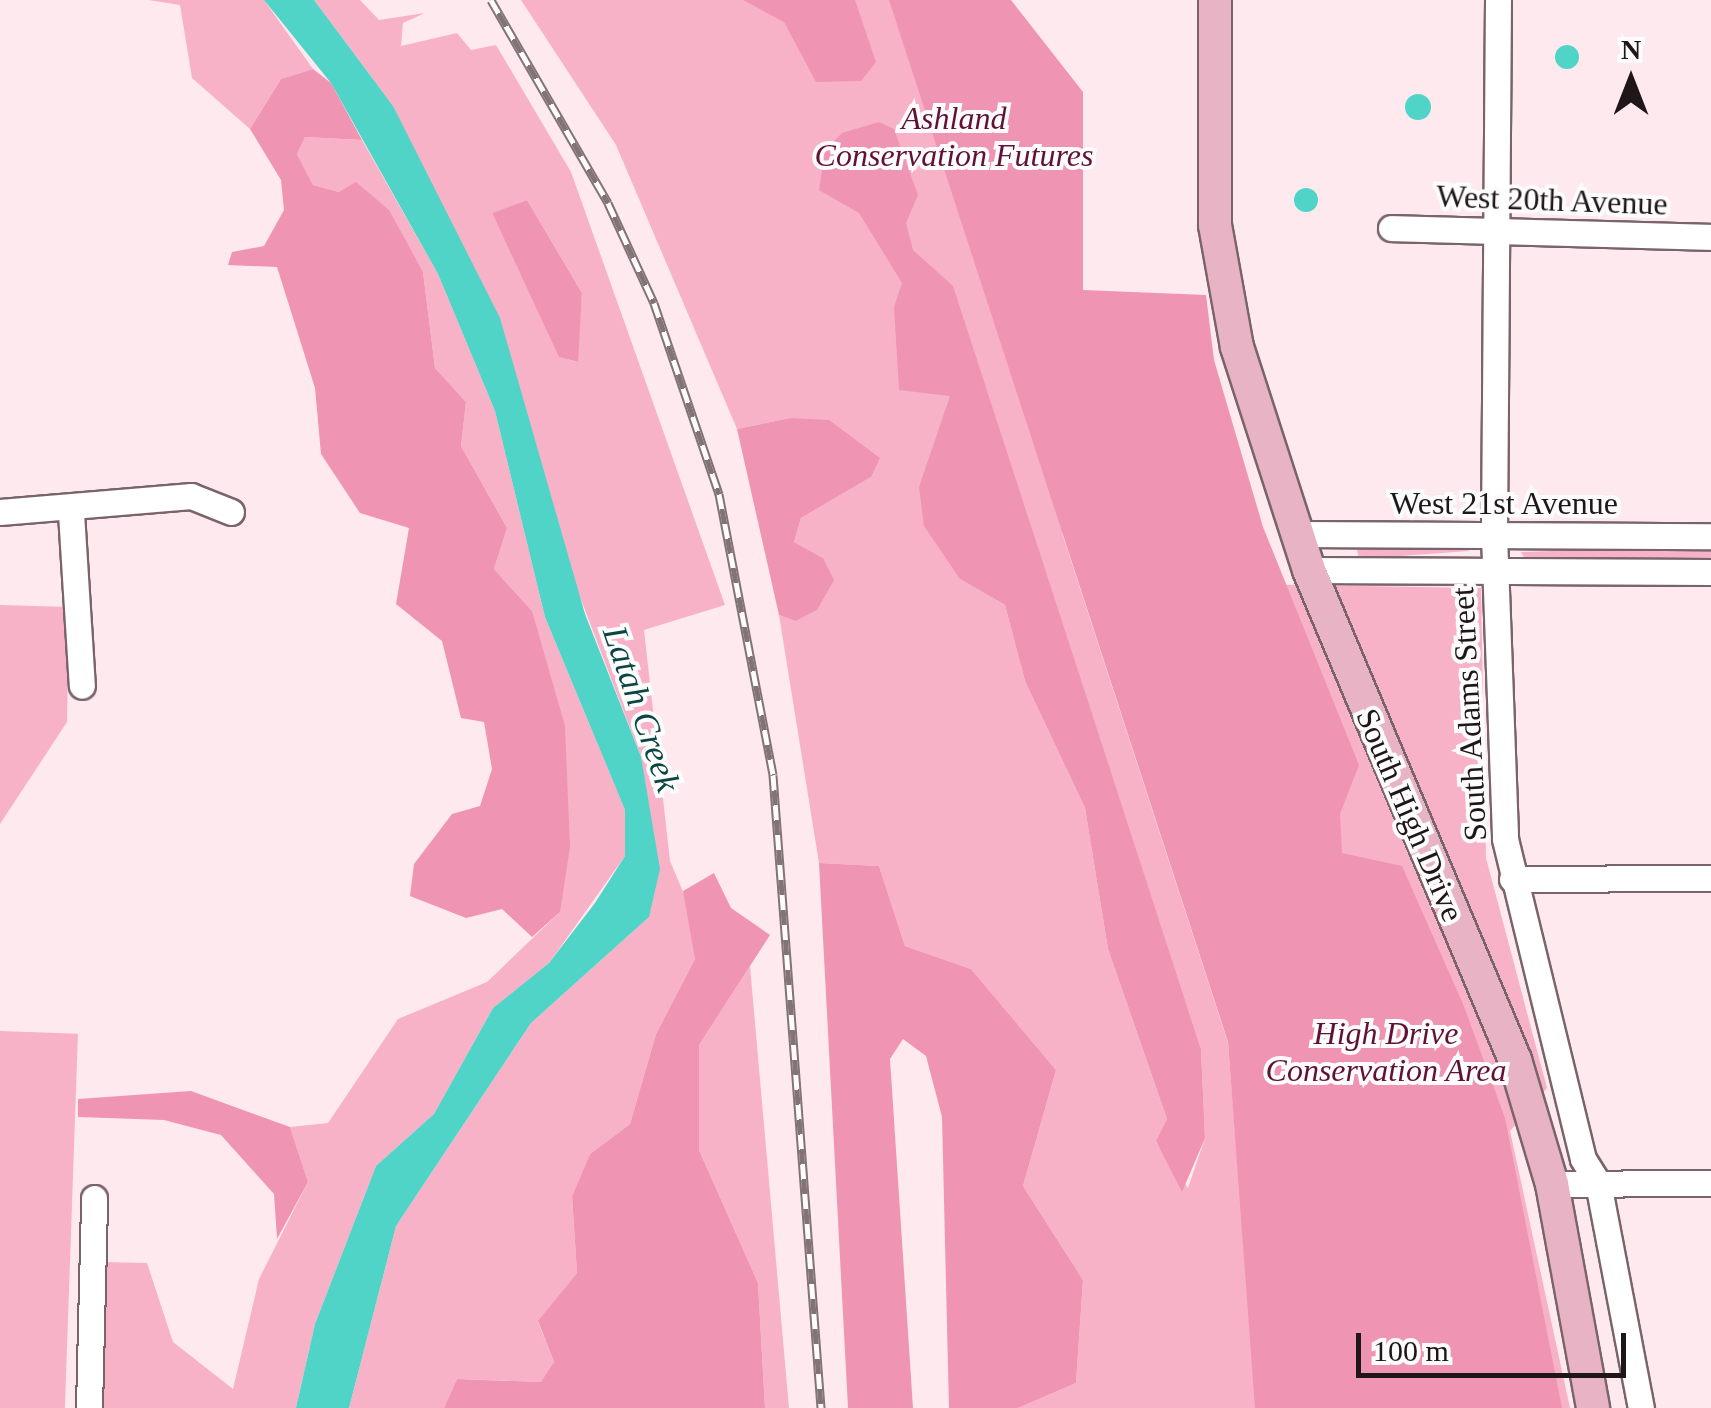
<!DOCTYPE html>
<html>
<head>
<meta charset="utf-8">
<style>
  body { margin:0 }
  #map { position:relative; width:1711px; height:1408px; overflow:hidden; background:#fee9ef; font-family:Georgia,serif }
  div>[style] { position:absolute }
  .green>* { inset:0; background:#f7b2c8; transform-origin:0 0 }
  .forest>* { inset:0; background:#f094b4 }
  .water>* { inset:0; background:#4fd4c7 }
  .round { border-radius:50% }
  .roads { filter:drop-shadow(2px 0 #7a646b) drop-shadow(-2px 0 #7a646b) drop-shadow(0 2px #7a646b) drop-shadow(0 -2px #7a646b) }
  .minor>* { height:25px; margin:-12.5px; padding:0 12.5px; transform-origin:12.5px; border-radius:12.5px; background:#fff }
  .major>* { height:32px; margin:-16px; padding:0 16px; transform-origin:16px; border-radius:16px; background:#e8b3c5 }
  .rail>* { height:9px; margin-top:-4.5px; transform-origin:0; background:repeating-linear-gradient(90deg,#fcfcfc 0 15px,#817377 0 30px); box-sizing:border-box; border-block:2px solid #817377 }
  span { translate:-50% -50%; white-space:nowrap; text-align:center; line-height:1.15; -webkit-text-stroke:8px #fcfcfc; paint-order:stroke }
  .park-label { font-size:32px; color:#621136; font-style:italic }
  .street-label { font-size:32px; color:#1f1619 }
  .water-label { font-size:35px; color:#0b4742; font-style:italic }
  .north { position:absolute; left:1581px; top:30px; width:100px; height:100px; -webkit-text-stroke:8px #fcfcfc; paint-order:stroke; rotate:0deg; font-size:28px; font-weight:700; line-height:40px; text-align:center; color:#1f1619 }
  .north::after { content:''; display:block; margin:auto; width:35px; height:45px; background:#1f1619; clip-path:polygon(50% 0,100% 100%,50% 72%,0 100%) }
  .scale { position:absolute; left:1356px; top:1333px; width:270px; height:45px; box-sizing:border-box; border:5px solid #1f1619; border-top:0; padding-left:12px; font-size:30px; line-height:35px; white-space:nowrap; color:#1f1619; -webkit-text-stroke:8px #fcfcfc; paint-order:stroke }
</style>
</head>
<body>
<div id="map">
  <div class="green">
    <div style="clip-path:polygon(149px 0,264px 0,313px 69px,281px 79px,250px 129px,192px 78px,180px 5px)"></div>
    <div style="clip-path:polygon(evenodd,314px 0,360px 0,379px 20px,425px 13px,403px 23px,401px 46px,457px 33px,471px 50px,496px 45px,571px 172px,725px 605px,644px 630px,670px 861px,692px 913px,695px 959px,656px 1034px,630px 1124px,590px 1154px,572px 1196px,577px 1273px,538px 1322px,554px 1362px,542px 1382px,457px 1379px,444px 1408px,349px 1408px,396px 1226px,531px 1023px,649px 917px,641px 757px,393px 106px,314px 0,527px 200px,582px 293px,577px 362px,560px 357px,492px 213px,527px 200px)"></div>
    <div style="clip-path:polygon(evenodd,521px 0,1011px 0,1082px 532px,1062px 533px,1228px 1043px,1242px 1221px,1231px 584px,1481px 588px,1486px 858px,1547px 1088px,1510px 1131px,1570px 1408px,1018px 1408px,1076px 1383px,1083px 1280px,1023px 1186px,1056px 1070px,971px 969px,905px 946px,879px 866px,819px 863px,779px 615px,795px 621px,823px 558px,794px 542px,801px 518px,871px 477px,790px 418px,737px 429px,616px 145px,521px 0,1032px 532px,1201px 1049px,1205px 1138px,1188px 1188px,1156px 1142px,1167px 1119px,1108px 949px,1085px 808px,1025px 681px,1005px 605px,960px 579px,1032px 532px)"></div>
    <div style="clip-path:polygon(305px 137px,362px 140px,438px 274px,495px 411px,545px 617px,625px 810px,625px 856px,549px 963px,493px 1008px,434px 1114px,376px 1166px,315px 1324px,296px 1408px,98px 1408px,100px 1262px,147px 1263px,173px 1342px,233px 1389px,259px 1279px,308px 1182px,290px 1127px,328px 1123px,398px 1019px,487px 982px,560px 912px,532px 611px,494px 569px,507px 528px,461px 446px,466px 402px,435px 368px,423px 272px,339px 192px,313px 185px,297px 154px)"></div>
    <div style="clip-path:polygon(1356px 545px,1468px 547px,1469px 551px,1359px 559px)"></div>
    <div style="clip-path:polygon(1711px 545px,1711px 561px,1525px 559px,1521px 552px)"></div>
    <div style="clip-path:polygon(0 605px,69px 607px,67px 722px,0 824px)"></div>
    <div style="clip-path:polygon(750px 966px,789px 1408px,765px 1408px,758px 1283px,699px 1150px,699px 1045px)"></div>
    <div style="left:0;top:1031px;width:78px;height:377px;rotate:2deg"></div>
  </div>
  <div class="forest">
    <div style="clip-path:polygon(743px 0,855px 0,876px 62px,861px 81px,816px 82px,784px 22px)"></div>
    <div style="clip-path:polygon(889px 0,1011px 0,1083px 92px,1083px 290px,1206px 295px,1214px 360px,1263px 527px,1359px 765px,1340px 814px,1342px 853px,1402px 866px,1463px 1004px,1505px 1118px,1562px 1408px,1255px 1408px,1228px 1042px)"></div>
    <div style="clip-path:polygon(313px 69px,331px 83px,362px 140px,305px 137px,297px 154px,313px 185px,339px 192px,356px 182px,389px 210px,423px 272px,435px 368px,466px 402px,461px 446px,507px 528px,494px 569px,532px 611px,565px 726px,570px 847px,560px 912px,532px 937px,502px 909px,466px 918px,410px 896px,414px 864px,452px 814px,480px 806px,492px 769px,484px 722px,461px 718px,442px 641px,396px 604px,409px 528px,360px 513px,321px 454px,315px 388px,277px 267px,228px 265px,232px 252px,264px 246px,284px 210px,281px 180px,250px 129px,281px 79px)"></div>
    <div style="clip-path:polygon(879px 122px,894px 129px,918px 195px,906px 223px,913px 250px,953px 286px,1201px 1049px,1205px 1138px,1182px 1192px,1156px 1141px,1167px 1119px,1108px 949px,1085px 808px,1025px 681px,1005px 605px,960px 579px,924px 526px,919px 487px,950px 396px,899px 390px,894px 307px,902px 283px,859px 213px,819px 190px,825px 150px,842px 133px)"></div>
    <div style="clip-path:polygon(527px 200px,582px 293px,578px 362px,559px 357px,492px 213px)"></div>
    <div style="clip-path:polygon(790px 418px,829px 420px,880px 458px,871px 477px,801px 518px,794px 542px,823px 558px,834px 580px,817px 610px,795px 621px,779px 615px,737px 429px)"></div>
    <div style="clip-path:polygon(819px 863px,879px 866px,905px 946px,971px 969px,1056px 1070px,1023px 1186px,1083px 1280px,1076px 1383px,1018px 1408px,949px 1408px,942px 1117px,926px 1056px,903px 1039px,890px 1059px,913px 1408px,848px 1408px)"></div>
    <div style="clip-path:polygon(714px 873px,731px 908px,770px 935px,699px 1045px,699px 1150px,758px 1283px,765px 1408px,444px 1408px,457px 1379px,541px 1382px,554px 1362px,538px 1321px,577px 1273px,572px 1196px,590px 1154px,630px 1124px,656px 1034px,695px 959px,683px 891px)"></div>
    <div style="clip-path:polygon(191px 1091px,290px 1127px,308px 1182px,277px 1239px,274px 1194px,221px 1135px,164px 1120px,78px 1117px,78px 1099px)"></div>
  </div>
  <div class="water">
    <div style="clip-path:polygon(264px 0,314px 0,393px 106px,500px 318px,585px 614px,641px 757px,660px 869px,649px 917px,531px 1023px,396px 1226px,349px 1408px,296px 1408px,315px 1324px,376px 1166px,434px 1114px,493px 1008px,549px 963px,595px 903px,625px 856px,625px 810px,545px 617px,495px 411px,438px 274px,331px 83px)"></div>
    <div class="round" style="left:1555px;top:45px;width:24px;height:24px"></div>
    <div class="round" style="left:1405px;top:94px;width:26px;height:26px"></div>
    <div class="round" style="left:1294px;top:188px;width:24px;height:24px"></div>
  </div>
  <div class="roads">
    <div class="minor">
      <div style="left:1498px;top:0;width:535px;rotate:90.43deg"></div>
      <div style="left:1494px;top:535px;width:304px;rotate:87.9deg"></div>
      <div style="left:1505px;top:839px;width:329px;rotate:76.3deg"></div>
      <div style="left:1583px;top:1159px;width:28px;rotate:58deg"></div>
      <div style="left:1598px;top:1183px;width:229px;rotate:79.2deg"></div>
      <div style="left:1391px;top:228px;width:320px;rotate:1.6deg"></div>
      <div style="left:0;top:512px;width:192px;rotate:-4.8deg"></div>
      <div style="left:191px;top:496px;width:43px;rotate:21.8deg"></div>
      <div style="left:71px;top:513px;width:173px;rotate:86.4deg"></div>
      <div style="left:1297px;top:534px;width:414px;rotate:0.3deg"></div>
      <div style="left:1309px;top:570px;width:402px;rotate:0.3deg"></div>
      <div style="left:1512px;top:879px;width:199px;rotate:-0.3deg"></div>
      <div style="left:1552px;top:1184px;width:159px;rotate:-0.4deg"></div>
      <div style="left:89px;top:1408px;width:210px;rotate:-88.6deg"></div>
    </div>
    <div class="major">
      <div style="left:1215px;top:0;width:225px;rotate:90deg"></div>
      <div style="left:1215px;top:225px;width:124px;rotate:79.8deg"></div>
      <div style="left:1237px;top:347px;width:234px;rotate:72.1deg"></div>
      <div style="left:1309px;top:570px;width:532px;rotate:67.2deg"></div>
      <div style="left:1515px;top:1060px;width:129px;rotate:73.4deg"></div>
      <div style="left:1552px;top:1184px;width:228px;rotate:79.6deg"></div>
    </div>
  </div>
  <div class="rail">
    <div style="left:491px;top:0;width:234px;rotate:60deg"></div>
    <div style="left:608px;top:203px;width:110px;rotate:65.3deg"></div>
    <div style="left:654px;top:303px;width:202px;rotate:71.2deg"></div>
    <div style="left:719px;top:494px;width:286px;rotate:79.1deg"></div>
    <div style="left:773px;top:775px;width:635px;rotate:85.66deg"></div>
  </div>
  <div class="park-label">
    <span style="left:954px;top:137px">Ashland<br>Conservation Futures</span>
    <span style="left:1386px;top:1052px">High Drive<br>Conservation Area</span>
  </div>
  <div class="street-label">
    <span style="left:1552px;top:200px;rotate:2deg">West 20th Avenue</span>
    <span style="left:1504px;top:503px">West 21st Avenue</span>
    <span style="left:1469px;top:714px;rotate:-93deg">South Adams Street</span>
    <span style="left:1410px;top:815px;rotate:67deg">South High Drive</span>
  </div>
  <div class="water-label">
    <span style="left:641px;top:709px;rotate:71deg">Latah Creek</span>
  </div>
  <div class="north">N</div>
  <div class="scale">100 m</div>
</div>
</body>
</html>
